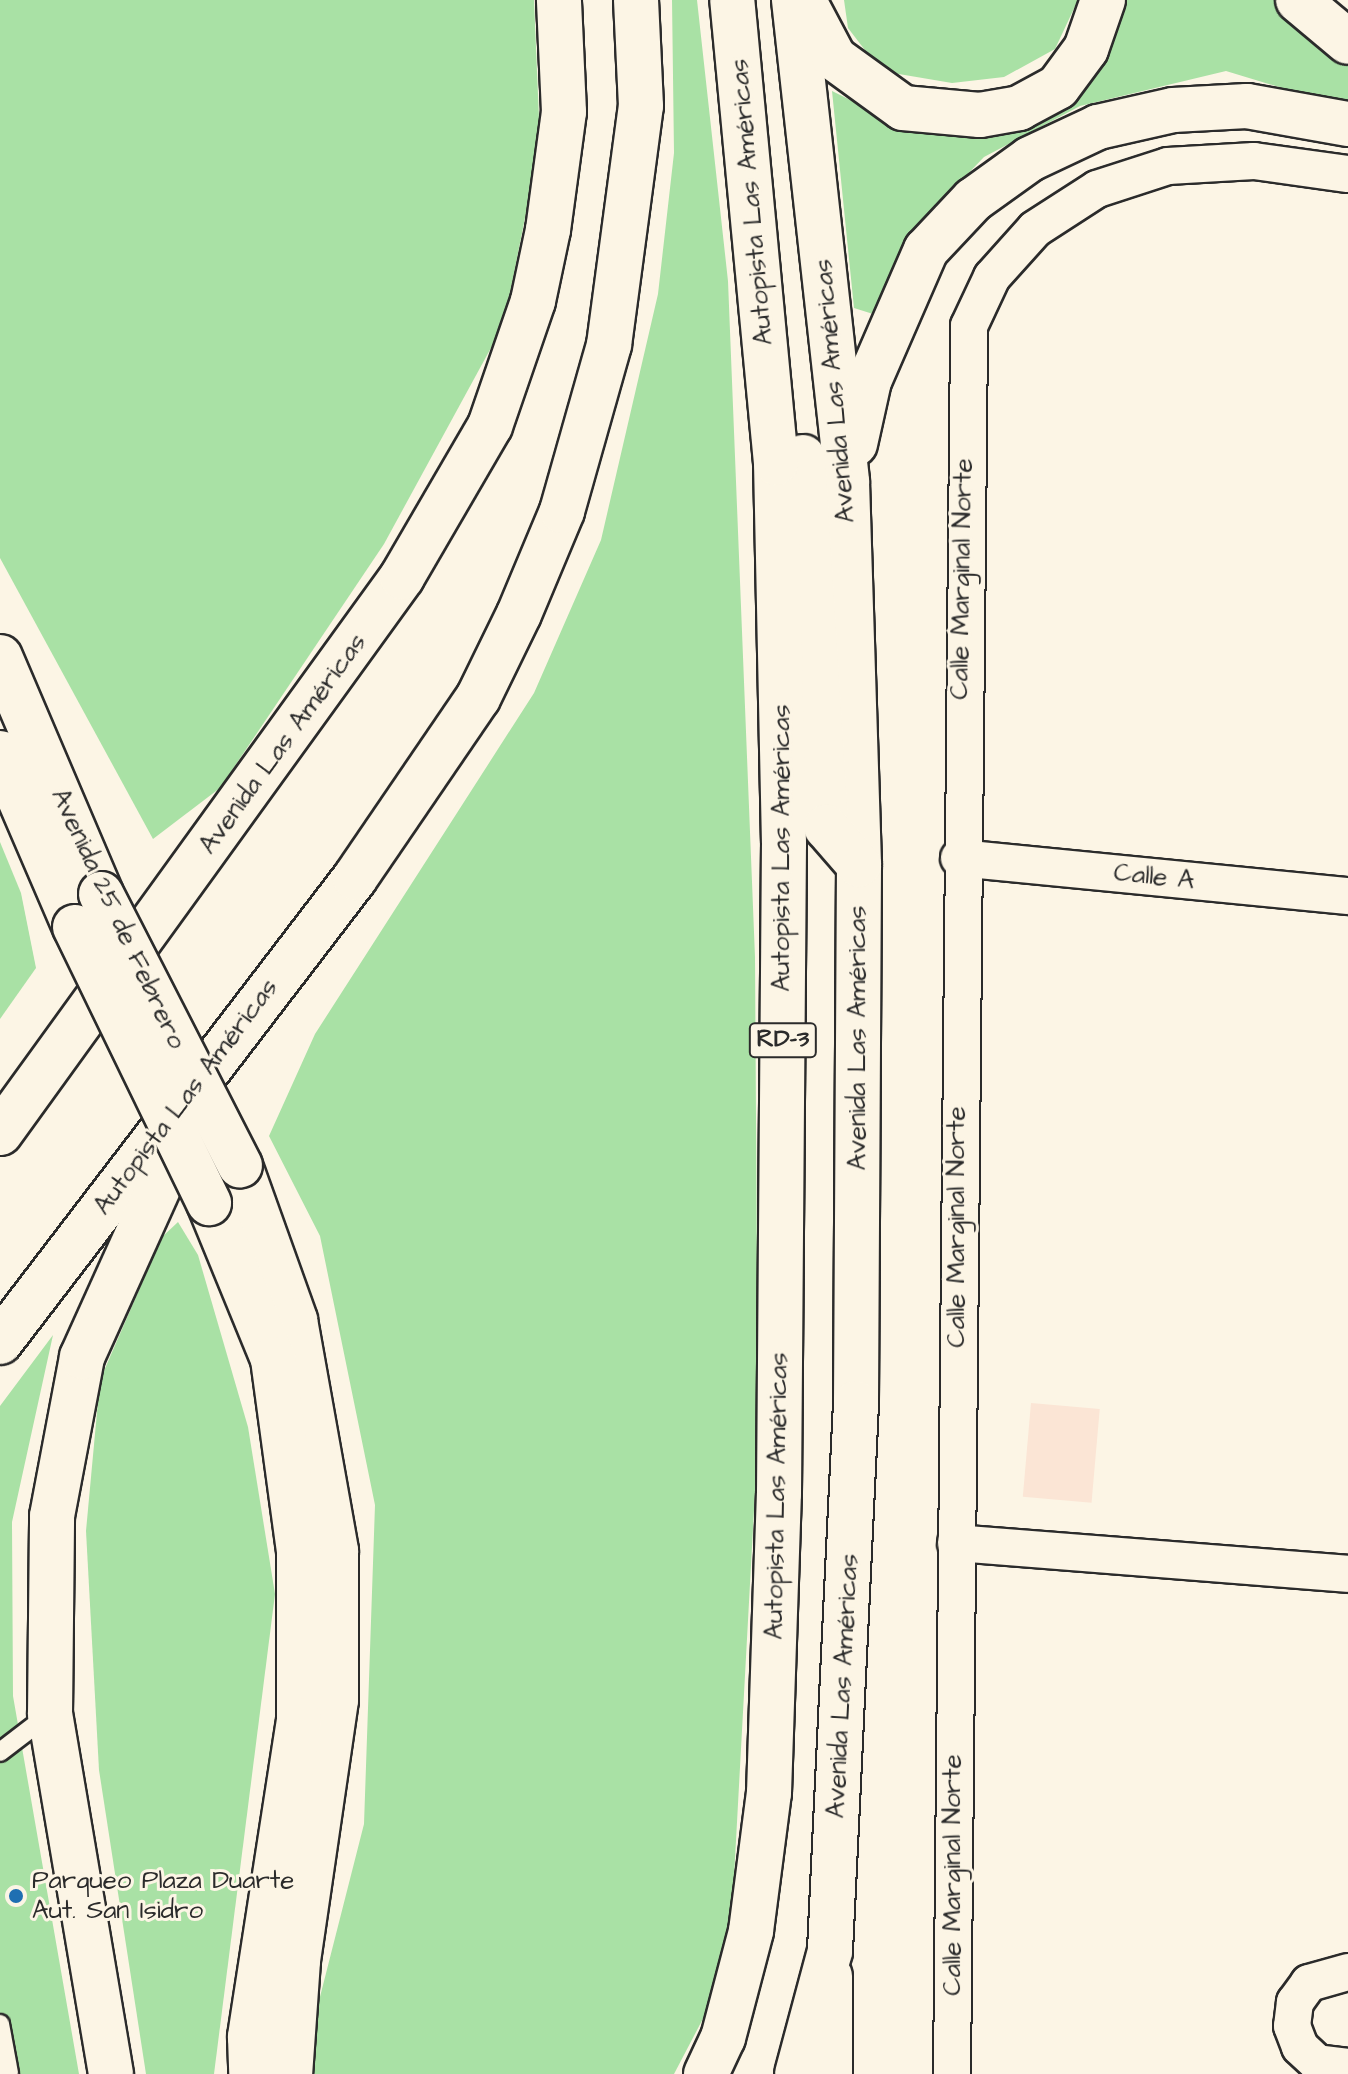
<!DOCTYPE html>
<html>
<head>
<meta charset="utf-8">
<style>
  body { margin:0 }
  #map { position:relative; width:1348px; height:2074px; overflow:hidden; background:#fcf5e5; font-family:"Architects Daughter",sans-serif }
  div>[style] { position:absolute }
  .built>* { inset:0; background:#fbe5d5; transform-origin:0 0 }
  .green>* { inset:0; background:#a9e1a5 }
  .roads { filter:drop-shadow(2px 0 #2b2b2b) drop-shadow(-2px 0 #2b2b2b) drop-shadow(0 2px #2b2b2b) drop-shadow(0 -2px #2b2b2b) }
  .service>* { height:18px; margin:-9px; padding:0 9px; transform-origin:9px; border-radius:9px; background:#fcf5e5 }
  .minor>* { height:36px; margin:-18px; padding:0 18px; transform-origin:18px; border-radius:18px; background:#fcf5e5 }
  .tertiary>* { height:44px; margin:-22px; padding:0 22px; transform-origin:22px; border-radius:22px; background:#fcf5e5 }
  .primary>* { height:44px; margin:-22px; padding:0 22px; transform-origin:22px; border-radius:22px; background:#fcf5e5 }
  .motorway>* { height:44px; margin:-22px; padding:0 22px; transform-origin:22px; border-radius:22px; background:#fcf5e5 }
  .bridges { filter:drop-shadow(2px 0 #2b2b2b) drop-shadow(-2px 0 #2b2b2b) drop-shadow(0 2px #2b2b2b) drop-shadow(0 -2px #2b2b2b) }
  .primary-bridge>* { height:44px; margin:-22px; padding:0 22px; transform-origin:22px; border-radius:22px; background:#fcf5e5 }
  .dots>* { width:22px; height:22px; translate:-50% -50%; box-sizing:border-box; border:4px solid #fcf5e5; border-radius:50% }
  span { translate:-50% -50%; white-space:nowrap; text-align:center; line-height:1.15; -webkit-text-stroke:6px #fcf5e5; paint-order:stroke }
  .shield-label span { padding:2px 6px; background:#fcf5e5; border:2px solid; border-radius:6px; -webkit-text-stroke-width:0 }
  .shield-label { font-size:24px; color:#2b2b2b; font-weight:700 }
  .street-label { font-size:26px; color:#2b2b2b }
  .poi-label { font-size:26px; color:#2b2b2b }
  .left { translate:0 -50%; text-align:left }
</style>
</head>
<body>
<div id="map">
  <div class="built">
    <div style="left:1031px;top:1403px;width:69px;height:94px;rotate:5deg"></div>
  </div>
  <div class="green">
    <div style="clip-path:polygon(0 0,534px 0,540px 142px,504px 324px,384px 544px,220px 788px,153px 839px,0 558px)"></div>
    <div style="clip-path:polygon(672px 0,697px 0,728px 281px,755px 957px,758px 1437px,729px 1969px,674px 2074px,313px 2074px,308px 2044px,364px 1824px,375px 1505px,320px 1236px,269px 1136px,315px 1034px,534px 693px,601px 540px,658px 294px,674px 153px)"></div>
    <div style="clip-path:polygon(844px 0,1078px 0,1055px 49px,1004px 77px,952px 83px,881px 71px,848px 28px)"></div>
    <div style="clip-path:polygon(1113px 0,1278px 0,1348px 62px,1348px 108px,1226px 71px,1080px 106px,984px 157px,910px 234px,873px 314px,854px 308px,832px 91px,895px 122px,984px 134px)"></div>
    <div style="clip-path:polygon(0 842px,21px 893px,36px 968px,0 1019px)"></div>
    <div style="clip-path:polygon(178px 1222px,198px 1255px,248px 1427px,275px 1594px,214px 2074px,146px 2074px,99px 1770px,86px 1531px,100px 1380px,162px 1237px)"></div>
    <div style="clip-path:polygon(53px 1335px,12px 1522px,13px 1696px,79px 2074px,0 2074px,0 1406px)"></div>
  </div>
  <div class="roads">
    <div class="service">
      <div style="left:0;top:1752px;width:59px;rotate:-37.5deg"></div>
      <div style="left:0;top:2024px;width:50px;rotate:79.6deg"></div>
    </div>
    <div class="minor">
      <div style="left:959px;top:858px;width:391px;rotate:5.6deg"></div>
      <div style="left:956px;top:1543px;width:393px;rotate:4.5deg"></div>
      <div style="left:1348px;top:1972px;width:41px;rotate:164.2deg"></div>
      <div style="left:1309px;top:1983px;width:24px;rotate:126deg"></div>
      <div style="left:1295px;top:2002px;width:24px;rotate:97deg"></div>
      <div style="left:1292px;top:2026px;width:22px;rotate:69deg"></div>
      <div style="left:1300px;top:2047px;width:23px;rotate:43deg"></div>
      <div style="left:1317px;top:2063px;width:31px;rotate:7deg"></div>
      <div style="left:952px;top:2074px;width:1748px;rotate:-89.44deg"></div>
      <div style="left:969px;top:326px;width:54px;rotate:-64.9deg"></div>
      <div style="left:992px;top:277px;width:64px;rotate:-48.1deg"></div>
      <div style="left:1035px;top:229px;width:74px;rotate:-32.8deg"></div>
      <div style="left:1097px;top:189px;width:75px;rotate:-17.9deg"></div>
      <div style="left:1168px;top:166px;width:86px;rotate:-3.3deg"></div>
      <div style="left:1254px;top:161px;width:95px;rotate:7.9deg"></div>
    </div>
    <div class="tertiary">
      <div style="left:830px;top:2074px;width:98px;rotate:-90deg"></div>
    </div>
    <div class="primary">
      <div style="left:794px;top:0;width:485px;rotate:83.7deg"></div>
      <div style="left:847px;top:482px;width:383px;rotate:88.2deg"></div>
      <div style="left:859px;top:865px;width:538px;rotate:90.32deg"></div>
      <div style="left:856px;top:1403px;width:549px;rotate:92.72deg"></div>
      <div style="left:830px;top:1951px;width:127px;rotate:105deg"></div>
      <div style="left:1298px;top:0;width:65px;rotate:40deg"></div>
      <div style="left:804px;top:1px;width:64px;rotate:62.2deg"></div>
      <div style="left:834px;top:58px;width:85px;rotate:35.9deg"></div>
      <div style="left:903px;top:108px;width:77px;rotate:5.2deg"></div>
      <div style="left:980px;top:115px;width:40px;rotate:-10deg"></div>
      <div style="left:1019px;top:108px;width:44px;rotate:-28.3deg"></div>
      <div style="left:1058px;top:87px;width:47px;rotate:-53.6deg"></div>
      <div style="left:1086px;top:49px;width:52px;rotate:-70.9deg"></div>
      <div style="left:855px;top:444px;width:65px;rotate:-77.5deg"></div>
      <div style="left:869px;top:381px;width:143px;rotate:-66.5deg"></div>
      <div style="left:926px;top:250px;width:69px;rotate:-46.8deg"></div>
      <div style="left:973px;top:200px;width:70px;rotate:-35.7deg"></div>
      <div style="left:1030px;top:159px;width:75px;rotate:-25.2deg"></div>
      <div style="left:1098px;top:127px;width:77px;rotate:-12.8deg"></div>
      <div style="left:1173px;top:110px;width:74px;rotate:-3.1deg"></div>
      <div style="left:1247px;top:106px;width:103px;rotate:10.1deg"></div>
      <div style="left:0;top:657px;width:258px;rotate:66.9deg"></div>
      <div style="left:0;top:753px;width:189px;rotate:66.7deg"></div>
      <div style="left:0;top:1133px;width:686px;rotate:-54.13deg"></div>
      <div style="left:402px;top:577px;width:175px;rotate:-59.8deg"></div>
      <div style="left:490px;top:426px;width:132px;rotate:-71deg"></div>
      <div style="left:533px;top:301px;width:73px;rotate:-78.1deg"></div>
      <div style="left:548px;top:230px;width:119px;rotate:-82.3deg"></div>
      <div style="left:564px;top:112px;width:112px;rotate:-92.6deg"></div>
      <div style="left:240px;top:1166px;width:164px;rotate:70.3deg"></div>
      <div style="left:295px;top:1320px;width:235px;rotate:79.9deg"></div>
      <div style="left:336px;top:1551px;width:149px;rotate:90deg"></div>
      <div style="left:336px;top:1700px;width:264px;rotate:98.3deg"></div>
      <div style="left:298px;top:1961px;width:113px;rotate:94deg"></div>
      <div style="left:209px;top:1203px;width:169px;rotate:67.7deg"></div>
      <div style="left:273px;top:1359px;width:194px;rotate:82.3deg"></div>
      <div style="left:299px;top:1551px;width:169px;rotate:90deg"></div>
      <div style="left:299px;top:1720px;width:321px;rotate:98.8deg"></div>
      <div style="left:250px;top:2037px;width:37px;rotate:88deg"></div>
    </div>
    <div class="motorway">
      <div style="left:803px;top:457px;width:371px;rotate:86.4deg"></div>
      <div style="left:826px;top:827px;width:50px;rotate:49deg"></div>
      <div style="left:0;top:1342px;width:584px;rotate:-52.58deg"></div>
      <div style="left:355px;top:878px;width:218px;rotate:-55.7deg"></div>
      <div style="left:478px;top:698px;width:93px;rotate:-64deg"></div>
      <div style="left:519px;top:614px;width:112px;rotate:-67.3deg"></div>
      <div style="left:562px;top:511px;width:173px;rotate:-74.2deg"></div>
      <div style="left:609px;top:345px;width:241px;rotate:-82.4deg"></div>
      <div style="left:641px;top:106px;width:106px;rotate:-92.7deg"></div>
      <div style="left:111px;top:2074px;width:365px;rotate:-99.6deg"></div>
      <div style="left:50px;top:1714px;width:198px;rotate:-89.4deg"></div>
      <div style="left:52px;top:1516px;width:162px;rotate:-79.3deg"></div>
      <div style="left:82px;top:1357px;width:256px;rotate:-65.7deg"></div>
      <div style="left:706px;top:2074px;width:40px;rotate:-65deg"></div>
      <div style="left:723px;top:2038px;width:111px;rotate:-75.3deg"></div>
      <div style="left:751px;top:1931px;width:139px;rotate:-82.6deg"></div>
      <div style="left:769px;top:1793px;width:300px;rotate:-88.1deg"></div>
      <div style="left:779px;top:1493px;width:649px;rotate:-89.56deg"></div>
      <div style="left:784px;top:844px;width:381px;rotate:-91.2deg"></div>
      <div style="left:776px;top:463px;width:465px;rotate:-95.4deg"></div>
    </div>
  </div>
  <div class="bridges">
    <div class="primary-bridge">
      <div style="left:101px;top:894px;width:305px;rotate:62.9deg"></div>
      <div style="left:75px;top:927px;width:307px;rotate:64.1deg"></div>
    </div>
  </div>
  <div class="dots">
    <div style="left:16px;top:1896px;background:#1f6fb2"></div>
  </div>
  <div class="shield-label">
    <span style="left:783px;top:1040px">RD-3</span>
  </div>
  <div class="street-label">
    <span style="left:752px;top:202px;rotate:-95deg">Autopista Las Américas</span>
    <span style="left:835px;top:391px;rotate:-95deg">Avenida Las Américas</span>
    <span style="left:962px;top:579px;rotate:-89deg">Calle Marginal Norte</span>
    <span style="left:283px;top:744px;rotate:-54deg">Avenida Las Américas</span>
    <span style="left:782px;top:848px;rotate:-90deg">Autopista Las Américas</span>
    <span style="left:1154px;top:877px;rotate:6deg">Calle A</span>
    <span style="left:118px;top:919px;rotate:65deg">Avenida 25 de Febrero</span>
    <span style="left:858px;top:1038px;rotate:-90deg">Avenida Las Américas</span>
    <span style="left:186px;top:1097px;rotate:-53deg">Autopista Las Américas</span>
    <span style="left:957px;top:1227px;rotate:-90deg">Calle Marginal Norte</span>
    <span style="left:777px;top:1496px;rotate:-89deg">Autopista Las Américas</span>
    <span style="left:843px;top:1686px;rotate:-87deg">Avenida Las Américas</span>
    <span style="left:953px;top:1875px;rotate:-90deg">Calle Marginal Norte</span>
  </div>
  <div class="poi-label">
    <span class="left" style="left:32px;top:1896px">Parqueo Plaza Duarte<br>Aut. San Isidro</span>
  </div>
</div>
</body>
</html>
